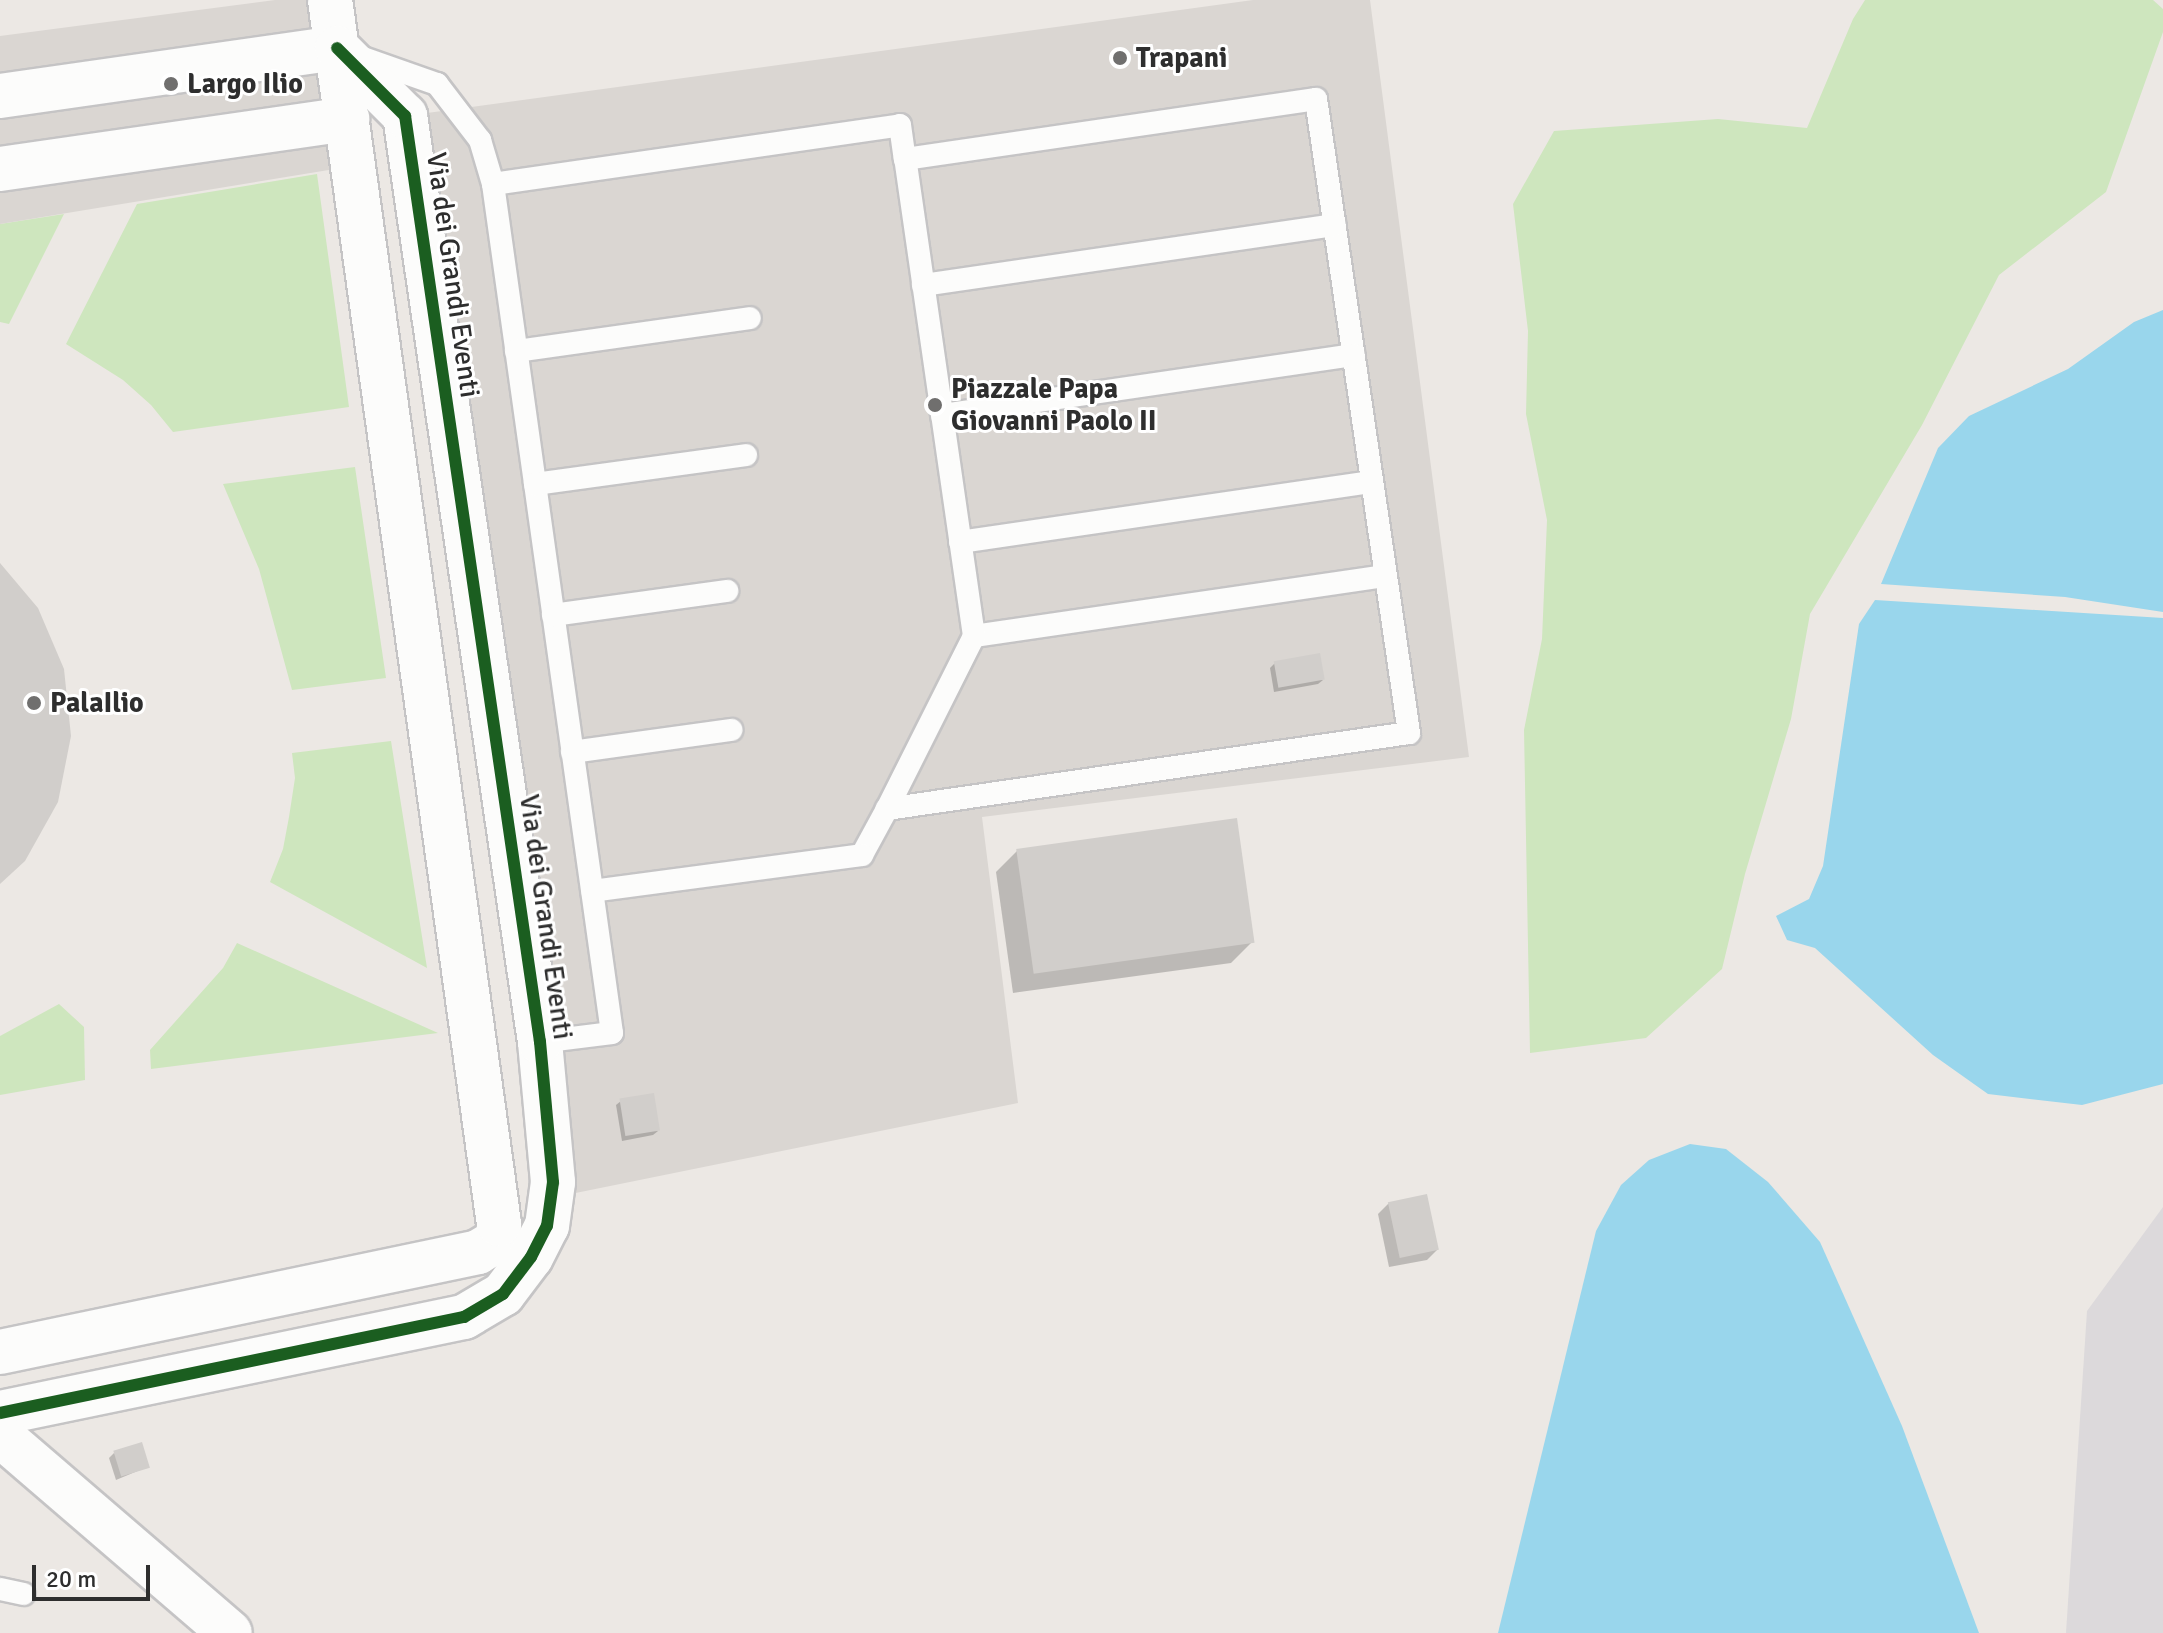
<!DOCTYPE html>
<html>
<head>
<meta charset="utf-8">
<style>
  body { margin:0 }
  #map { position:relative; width:2163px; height:1633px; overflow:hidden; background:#ece8e4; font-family:Signika,sans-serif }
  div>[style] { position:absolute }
  .industrial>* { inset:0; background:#dcd9db }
  .green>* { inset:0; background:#cee6be }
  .plaza>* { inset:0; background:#dad6d2 }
  .water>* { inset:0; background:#99d6ec }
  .shadow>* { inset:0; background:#0003 }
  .building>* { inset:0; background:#d1cecb; transform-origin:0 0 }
  .roads { filter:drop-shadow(2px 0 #c5c4c5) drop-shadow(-2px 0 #c5c4c5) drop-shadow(0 2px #c5c4c5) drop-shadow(0 -2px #c5c4c5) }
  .lane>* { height:22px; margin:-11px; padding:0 11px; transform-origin:11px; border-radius:11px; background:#fcfcfb }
  .street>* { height:44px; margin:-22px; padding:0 22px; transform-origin:22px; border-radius:22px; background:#fcfcfb }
  .cycleway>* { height:12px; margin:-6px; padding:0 6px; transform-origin:6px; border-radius:6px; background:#1b5e20 }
  .dots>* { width:22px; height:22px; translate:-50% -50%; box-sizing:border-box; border:4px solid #fff; border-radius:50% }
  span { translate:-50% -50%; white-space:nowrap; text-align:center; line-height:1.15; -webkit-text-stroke:6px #fff; paint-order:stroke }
  .poi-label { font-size:28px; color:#2e2e2e; font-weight:700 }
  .left { translate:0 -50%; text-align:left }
  .street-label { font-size:28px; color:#2e2e2e }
  .scale { position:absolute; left:32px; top:1565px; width:118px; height:36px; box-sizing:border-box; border:4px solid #2e2e2e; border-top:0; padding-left:10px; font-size:24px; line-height:28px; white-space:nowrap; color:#2e2e2e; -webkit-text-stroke:6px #fff; paint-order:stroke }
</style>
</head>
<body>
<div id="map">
  <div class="industrial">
    <div style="clip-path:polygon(2163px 1207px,2163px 1633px,2066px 1633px,2087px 1311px)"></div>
  </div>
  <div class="green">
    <div style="clip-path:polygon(1865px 0,2153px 0,2163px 9px,2163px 32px,2106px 192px,1999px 275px,1922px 425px,1810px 614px,1791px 719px,1745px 874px,1722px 969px,1646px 1038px,1530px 1053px,1524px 730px,1542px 639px,1547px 520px,1526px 414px,1528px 331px,1513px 204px,1554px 131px,1718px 119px,1807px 128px,1853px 19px)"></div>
    <div style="clip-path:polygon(317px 174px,349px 407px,173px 432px,151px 405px,123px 380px,66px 344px,137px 204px)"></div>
    <div style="clip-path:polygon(64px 214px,9px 324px,0 322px,0 224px)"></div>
    <div style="clip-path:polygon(355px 467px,386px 678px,292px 690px,259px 569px,223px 484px)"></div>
    <div style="clip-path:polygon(391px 741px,427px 968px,270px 882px,283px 849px,289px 817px,295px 778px,292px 753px)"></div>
    <div style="clip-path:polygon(237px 943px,438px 1033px,151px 1069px,150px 1050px,223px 968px)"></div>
    <div style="clip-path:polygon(59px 1004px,84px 1027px,85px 1080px,0 1095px,0 1036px)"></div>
  </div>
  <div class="plaza">
    <div style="clip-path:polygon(275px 0,330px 0,353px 166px,0 224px,0 36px)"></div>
    <div style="clip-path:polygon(1253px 0,1370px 0,1469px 757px,982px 817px,1018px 1103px,551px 1198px,405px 116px)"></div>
  </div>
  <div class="water">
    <div style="clip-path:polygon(2163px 310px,2163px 612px,2065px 597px,1881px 584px,1938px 448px,1969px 416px,2068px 369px,2134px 322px)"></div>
    <div style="clip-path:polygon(1875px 600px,2163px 618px,2163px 1084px,2082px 1105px,1988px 1094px,1933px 1055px,1815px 948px,1787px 940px,1776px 916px,1809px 899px,1823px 866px,1859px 624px)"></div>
    <div style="clip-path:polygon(1690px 1144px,1726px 1149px,1768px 1182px,1820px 1242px,1902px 1426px,1979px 1633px,1498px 1633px,1596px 1231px,1621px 1185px,1649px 1160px)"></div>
  </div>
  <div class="shadow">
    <div style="clip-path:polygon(1275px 663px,1323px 680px,1318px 684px,1274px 692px,1270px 668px)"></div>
    <div style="clip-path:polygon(1017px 851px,1252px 942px,1231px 963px,1013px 993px,996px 872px)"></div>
    <div style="clip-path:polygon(621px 1101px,658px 1131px,653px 1135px,622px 1141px,616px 1105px)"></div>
    <div style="clip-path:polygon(1389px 1203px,1437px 1250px,1427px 1260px,1389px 1267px,1378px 1214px)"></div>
    <div style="clip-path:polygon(114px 1453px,147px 1467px,116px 1480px,109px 1458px)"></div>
  </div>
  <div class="building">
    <div style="clip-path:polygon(0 563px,38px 608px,64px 669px,71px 736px,58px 802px,25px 861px,0 884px)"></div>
    <div style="left:1320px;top:653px;width:27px;height:47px;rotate:80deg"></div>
    <div style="left:1237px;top:818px;width:126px;height:223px;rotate:82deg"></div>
    <div style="left:654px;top:1093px;width:38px;height:35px;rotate:81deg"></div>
    <div style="left:1427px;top:1194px;width:57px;height:40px;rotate:78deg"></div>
    <div style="left:142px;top:1442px;width:27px;height:30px;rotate:73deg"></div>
  </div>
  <div class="roads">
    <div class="lane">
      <div style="left:357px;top:56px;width:85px;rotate:19.3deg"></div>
      <div style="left:437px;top:84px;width:71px;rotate:52.5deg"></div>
      <div style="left:480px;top:140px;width:46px;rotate:73.5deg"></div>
      <div style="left:493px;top:184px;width:411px;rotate:-8.2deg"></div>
      <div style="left:900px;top:125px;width:34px;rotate:82deg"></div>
      <div style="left:905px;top:159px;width:415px;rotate:-8.3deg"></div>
      <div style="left:1316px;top:99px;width:641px;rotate:81.65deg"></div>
      <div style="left:1409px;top:733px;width:528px;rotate:171.72deg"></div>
      <div style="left:887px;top:809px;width:52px;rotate:118.5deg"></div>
      <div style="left:862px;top:855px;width:272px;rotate:172.4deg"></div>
      <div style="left:493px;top:184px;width:857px;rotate:82.02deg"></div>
      <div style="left:612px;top:1033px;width:73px;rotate:172.9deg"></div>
      <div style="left:923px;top:285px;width:416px;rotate:-8.3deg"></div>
      <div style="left:516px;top:351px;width:236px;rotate:-8deg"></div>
      <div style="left:942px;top:415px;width:416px;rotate:-8.3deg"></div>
      <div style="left:535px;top:484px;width:213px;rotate:-7.8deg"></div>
      <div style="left:960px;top:542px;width:416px;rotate:-8.3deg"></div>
      <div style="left:553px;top:615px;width:176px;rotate:-7.9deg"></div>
      <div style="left:974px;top:636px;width:416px;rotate:-8.3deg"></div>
      <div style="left:572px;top:752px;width:161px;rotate:-7.9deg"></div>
      <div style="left:887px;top:809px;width:194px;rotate:-63.3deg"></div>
      <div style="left:974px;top:636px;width:482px;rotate:-98.2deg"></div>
      <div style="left:0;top:1589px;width:24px;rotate:12deg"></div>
    </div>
    <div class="street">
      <div style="left:0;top:96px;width:340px;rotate:-8.1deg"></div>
      <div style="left:0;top:169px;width:351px;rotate:-8.2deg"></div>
      <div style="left:0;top:1352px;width:488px;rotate:-11.8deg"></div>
      <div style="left:478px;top:1252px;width:23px;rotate:-31deg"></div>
      <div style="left:498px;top:1240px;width:16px;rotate:-86deg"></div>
      <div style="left:499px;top:1224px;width:1236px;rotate:-97.86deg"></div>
      <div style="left:0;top:1413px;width:474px;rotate:-11.7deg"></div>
      <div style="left:464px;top:1317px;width:45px;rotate:-30.5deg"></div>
      <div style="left:503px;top:1294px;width:46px;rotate:-52.9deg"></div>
      <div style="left:531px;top:1257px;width:35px;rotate:-63deg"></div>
      <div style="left:547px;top:1226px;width:44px;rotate:-82.2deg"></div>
      <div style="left:553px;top:1182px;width:141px;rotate:-95.3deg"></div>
      <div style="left:540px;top:1042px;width:936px;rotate:-98.29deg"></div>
      <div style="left:405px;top:116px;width:96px;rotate:-135deg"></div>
      <div style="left:0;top:1435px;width:303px;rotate:40.7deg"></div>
    </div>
  </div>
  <div class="cycleway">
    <div style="left:0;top:1413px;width:474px;rotate:-11.7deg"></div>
    <div style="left:464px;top:1317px;width:45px;rotate:-30.5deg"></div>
    <div style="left:503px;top:1294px;width:46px;rotate:-52.9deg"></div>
    <div style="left:531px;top:1257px;width:35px;rotate:-63deg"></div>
    <div style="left:547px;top:1226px;width:44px;rotate:-82.2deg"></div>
    <div style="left:553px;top:1182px;width:141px;rotate:-95.3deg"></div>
    <div style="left:540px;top:1042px;width:936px;rotate:-98.29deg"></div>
    <div style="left:405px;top:116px;width:96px;rotate:-135deg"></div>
  </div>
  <div class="dots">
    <div style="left:1120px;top:58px;background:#706f6e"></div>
    <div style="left:171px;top:84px;background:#706f6e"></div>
    <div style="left:935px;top:405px;background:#706f6e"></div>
    <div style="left:34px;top:703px;background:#706f6e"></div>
  </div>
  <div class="poi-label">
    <span class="left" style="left:1136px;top:58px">Trapani</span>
    <span class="left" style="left:187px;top:84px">Largo Ilio</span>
    <span class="left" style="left:951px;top:405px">Piazzale Papa<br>Giovanni Paolo II</span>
    <span class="left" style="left:50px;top:703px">PalaIlio</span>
  </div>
  <div class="street-label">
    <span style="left:453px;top:275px;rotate:82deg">Via dei Grandi Eventi</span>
    <span style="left:546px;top:917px;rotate:82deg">Via dei Grandi Eventi</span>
  </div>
  <div class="scale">20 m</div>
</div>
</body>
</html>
